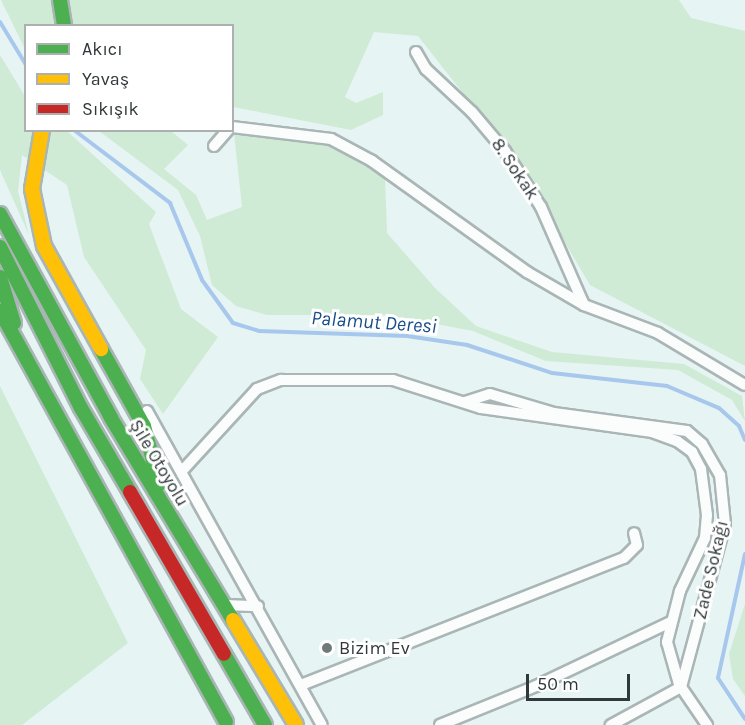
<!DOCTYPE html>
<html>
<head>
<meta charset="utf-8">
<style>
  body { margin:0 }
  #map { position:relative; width:745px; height:725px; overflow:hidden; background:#e7f4f4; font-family:Karla,sans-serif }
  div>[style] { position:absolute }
  .green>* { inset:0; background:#cfebd5 }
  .stream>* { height:4px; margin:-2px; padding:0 2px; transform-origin:2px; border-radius:2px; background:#a7c8ec }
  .roads { filter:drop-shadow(2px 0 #aab5b5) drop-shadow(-2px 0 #aab5b5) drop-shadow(0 2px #aab5b5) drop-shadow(0 -2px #aab5b5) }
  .street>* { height:10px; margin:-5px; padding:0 5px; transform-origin:5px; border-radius:5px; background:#fbfdfd }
  .fast>* { height:14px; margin:-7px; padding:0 7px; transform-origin:7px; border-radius:7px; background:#4caf50 }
  .slow>* { height:14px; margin:-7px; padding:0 7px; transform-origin:7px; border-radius:7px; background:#ffc107 }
  .jam>* { height:14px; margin:-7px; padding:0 7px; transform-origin:7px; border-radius:7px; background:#c62828 }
  .dots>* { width:16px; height:16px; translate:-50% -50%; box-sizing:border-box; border:3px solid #fff; border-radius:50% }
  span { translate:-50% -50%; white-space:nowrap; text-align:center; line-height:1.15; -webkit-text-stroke:6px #fff; paint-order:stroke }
  .street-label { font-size:18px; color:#30393a }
  .poi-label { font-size:18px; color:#30393a }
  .left { translate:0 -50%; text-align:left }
  .water-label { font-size:20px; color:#174d8b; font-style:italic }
  .legend { position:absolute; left:24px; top:24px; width:210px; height:108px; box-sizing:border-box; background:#fff; border:2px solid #acb0b0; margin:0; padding:8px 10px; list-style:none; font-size:18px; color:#30393a }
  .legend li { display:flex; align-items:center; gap:12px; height:30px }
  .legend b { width:30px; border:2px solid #acb0b0 }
  .scale { position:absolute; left:526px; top:674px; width:104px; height:27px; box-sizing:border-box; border:3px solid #30393a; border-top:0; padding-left:8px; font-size:18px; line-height:21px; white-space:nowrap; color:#30393a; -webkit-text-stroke:4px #fff; paint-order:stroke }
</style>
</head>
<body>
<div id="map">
  <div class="green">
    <div style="clip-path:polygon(1px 0,679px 0,691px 18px,745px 31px,745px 366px,590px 285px,517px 162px,418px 36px,374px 32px,345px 97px,356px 103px,383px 92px,383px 115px,351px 130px,233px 107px,232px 26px,26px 26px,25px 49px)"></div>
    <div style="clip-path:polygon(0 55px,25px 96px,26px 130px,67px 131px,156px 212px,149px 224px,181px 309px,218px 337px,163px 414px,140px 379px,146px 350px,84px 257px,67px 185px,22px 155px,18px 191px,29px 235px,0 170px)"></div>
    <div style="clip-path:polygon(99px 131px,171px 131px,188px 145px,164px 169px,196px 195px,207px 220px,242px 207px,234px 133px,329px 142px,385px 178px,387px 233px,435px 288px,476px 326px,552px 352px,684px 364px,742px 396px,745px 421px,732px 400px,678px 370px,546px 361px,473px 331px,389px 315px,267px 315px,236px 306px,212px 285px,200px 236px,178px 190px)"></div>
    <div style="clip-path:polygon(0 386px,128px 643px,22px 725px,0 725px)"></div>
    <div style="clip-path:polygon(745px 604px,745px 696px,733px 679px,729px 654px)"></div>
  </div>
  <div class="stream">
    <div style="left:0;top:22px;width:50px;rotate:58.8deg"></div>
    <div style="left:74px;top:130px;width:121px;rotate:37.2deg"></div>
    <div style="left:170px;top:203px;width:83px;rotate:67.4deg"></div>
    <div style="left:202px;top:280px;width:53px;rotate:54.2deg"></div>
    <div style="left:233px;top:323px;width:27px;rotate:17deg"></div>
    <div style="left:259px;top:331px;width:148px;rotate:1.9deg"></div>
    <div style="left:407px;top:336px;width:61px;rotate:8.5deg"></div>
    <div style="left:467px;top:345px;width:89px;rotate:18.2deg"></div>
    <div style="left:552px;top:373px;width:116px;rotate:6.4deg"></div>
    <div style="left:667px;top:386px;width:56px;rotate:22.9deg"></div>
    <div style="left:719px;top:408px;width:27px;rotate:42deg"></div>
    <div style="left:739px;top:426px;width:15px;rotate:67deg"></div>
    <div style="left:745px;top:554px;width:127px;rotate:102.3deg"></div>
    <div style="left:718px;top:678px;width:49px;rotate:56.6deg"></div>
  </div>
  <div class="roads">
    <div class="street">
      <div style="left:416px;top:52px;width:20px;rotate:60deg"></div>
      <div style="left:426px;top:69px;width:63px;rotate:43.1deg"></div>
      <div style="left:472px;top:112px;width:51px;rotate:49.8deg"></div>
      <div style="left:505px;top:151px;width:67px;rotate:57.3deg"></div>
      <div style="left:541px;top:207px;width:107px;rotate:66.3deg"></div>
      <div style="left:232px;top:127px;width:100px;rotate:6.9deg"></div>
      <div style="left:331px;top:139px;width:47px;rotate:28.2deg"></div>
      <div style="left:372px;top:161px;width:191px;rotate:35.6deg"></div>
      <div style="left:527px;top:272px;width:66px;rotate:30.1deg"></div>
      <div style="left:584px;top:305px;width:79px;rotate:20.7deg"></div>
      <div style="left:658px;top:333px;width:101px;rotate:30.9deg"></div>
      <div style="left:214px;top:146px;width:21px;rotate:-49deg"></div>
      <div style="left:465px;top:402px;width:26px;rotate:-18deg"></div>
      <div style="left:490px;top:394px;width:67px;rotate:16.5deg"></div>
      <div style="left:554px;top:413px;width:134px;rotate:7.7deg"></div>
      <div style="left:687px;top:431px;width:20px;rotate:41deg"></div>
      <div style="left:702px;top:444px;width:36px;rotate:60deg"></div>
      <div style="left:720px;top:475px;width:49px;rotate:84.2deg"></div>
      <div style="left:725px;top:524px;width:169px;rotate:105.1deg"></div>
      <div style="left:681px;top:687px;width:80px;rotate:151.5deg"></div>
      <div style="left:147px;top:411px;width:359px;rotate:60.9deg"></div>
      <div style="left:182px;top:471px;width:111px;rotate:-47.6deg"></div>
      <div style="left:257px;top:389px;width:26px;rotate:-21deg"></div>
      <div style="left:281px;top:380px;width:112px"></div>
      <div style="left:393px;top:380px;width:92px;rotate:17.7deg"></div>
      <div style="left:481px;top:408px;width:173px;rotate:8deg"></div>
      <div style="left:652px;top:432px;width:27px;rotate:20deg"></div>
      <div style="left:677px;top:441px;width:19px;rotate:36deg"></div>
      <div style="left:692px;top:452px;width:19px;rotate:62deg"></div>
      <div style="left:701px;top:469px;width:46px;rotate:82.6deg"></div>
      <div style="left:707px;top:515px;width:23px;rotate:95deg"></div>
      <div style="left:705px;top:538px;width:59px;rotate:115.3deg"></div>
      <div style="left:680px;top:591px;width:53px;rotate:104.3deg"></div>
      <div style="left:667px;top:642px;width:44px;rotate:74.1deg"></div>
      <div style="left:679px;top:684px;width:50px;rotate:55.7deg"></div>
      <div style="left:225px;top:605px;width:33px;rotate:2deg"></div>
      <div style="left:301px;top:685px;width:347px;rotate:-21.5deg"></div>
      <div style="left:624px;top:558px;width:18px;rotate:-45deg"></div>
      <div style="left:637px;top:545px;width:12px;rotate:-104deg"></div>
      <div style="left:440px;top:725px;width:104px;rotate:-22.1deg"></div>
      <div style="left:536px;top:686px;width:149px;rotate:-25.4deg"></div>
    </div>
    <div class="fast">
      <div style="left:60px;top:0;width:26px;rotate:81deg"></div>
      <div style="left:0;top:214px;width:232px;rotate:61.4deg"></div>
      <div style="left:111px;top:418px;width:236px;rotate:58.9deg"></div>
      <div style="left:0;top:247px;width:180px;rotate:63.3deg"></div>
      <div style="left:81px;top:408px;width:97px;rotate:59.7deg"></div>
      <div style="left:0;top:277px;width:48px;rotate:73.1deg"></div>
      <div style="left:0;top:311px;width:469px;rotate:61.2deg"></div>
      <div style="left:101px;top:349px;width:88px;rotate:60.8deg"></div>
      <div style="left:144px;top:426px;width:60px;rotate:75.5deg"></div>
      <div style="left:224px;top:654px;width:82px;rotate:60deg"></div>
    </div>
    <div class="slow">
      <div style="left:42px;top:130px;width:60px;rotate:99.6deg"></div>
      <div style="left:32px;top:189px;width:58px;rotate:78.1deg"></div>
      <div style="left:44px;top:246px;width:118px;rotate:61deg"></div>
      <div style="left:233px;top:620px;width:122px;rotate:59deg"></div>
    </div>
    <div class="jam">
      <div style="left:130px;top:492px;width:187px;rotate:59.9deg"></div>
    </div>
  </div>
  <div class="dots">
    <div style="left:327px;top:648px;background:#707a7b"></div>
  </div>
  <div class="street-label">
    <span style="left:515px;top:169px;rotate:56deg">8. Sokak</span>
    <span style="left:159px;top:463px;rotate:59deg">Şile Otoyolu</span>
    <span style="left:711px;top:570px;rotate:-77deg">Zade Sokağı</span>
  </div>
  <div class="poi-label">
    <span class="left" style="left:339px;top:648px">Bizim Ev</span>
  </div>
  <div class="water-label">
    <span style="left:374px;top:322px;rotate:4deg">Palamut Deresi</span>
  </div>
  <ul class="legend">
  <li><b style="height:8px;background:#4caf50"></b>Akıcı</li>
  <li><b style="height:8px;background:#ffc107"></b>Yavaş</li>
  <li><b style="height:8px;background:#c62828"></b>Sıkışık</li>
  </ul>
  <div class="scale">50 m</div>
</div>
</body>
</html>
